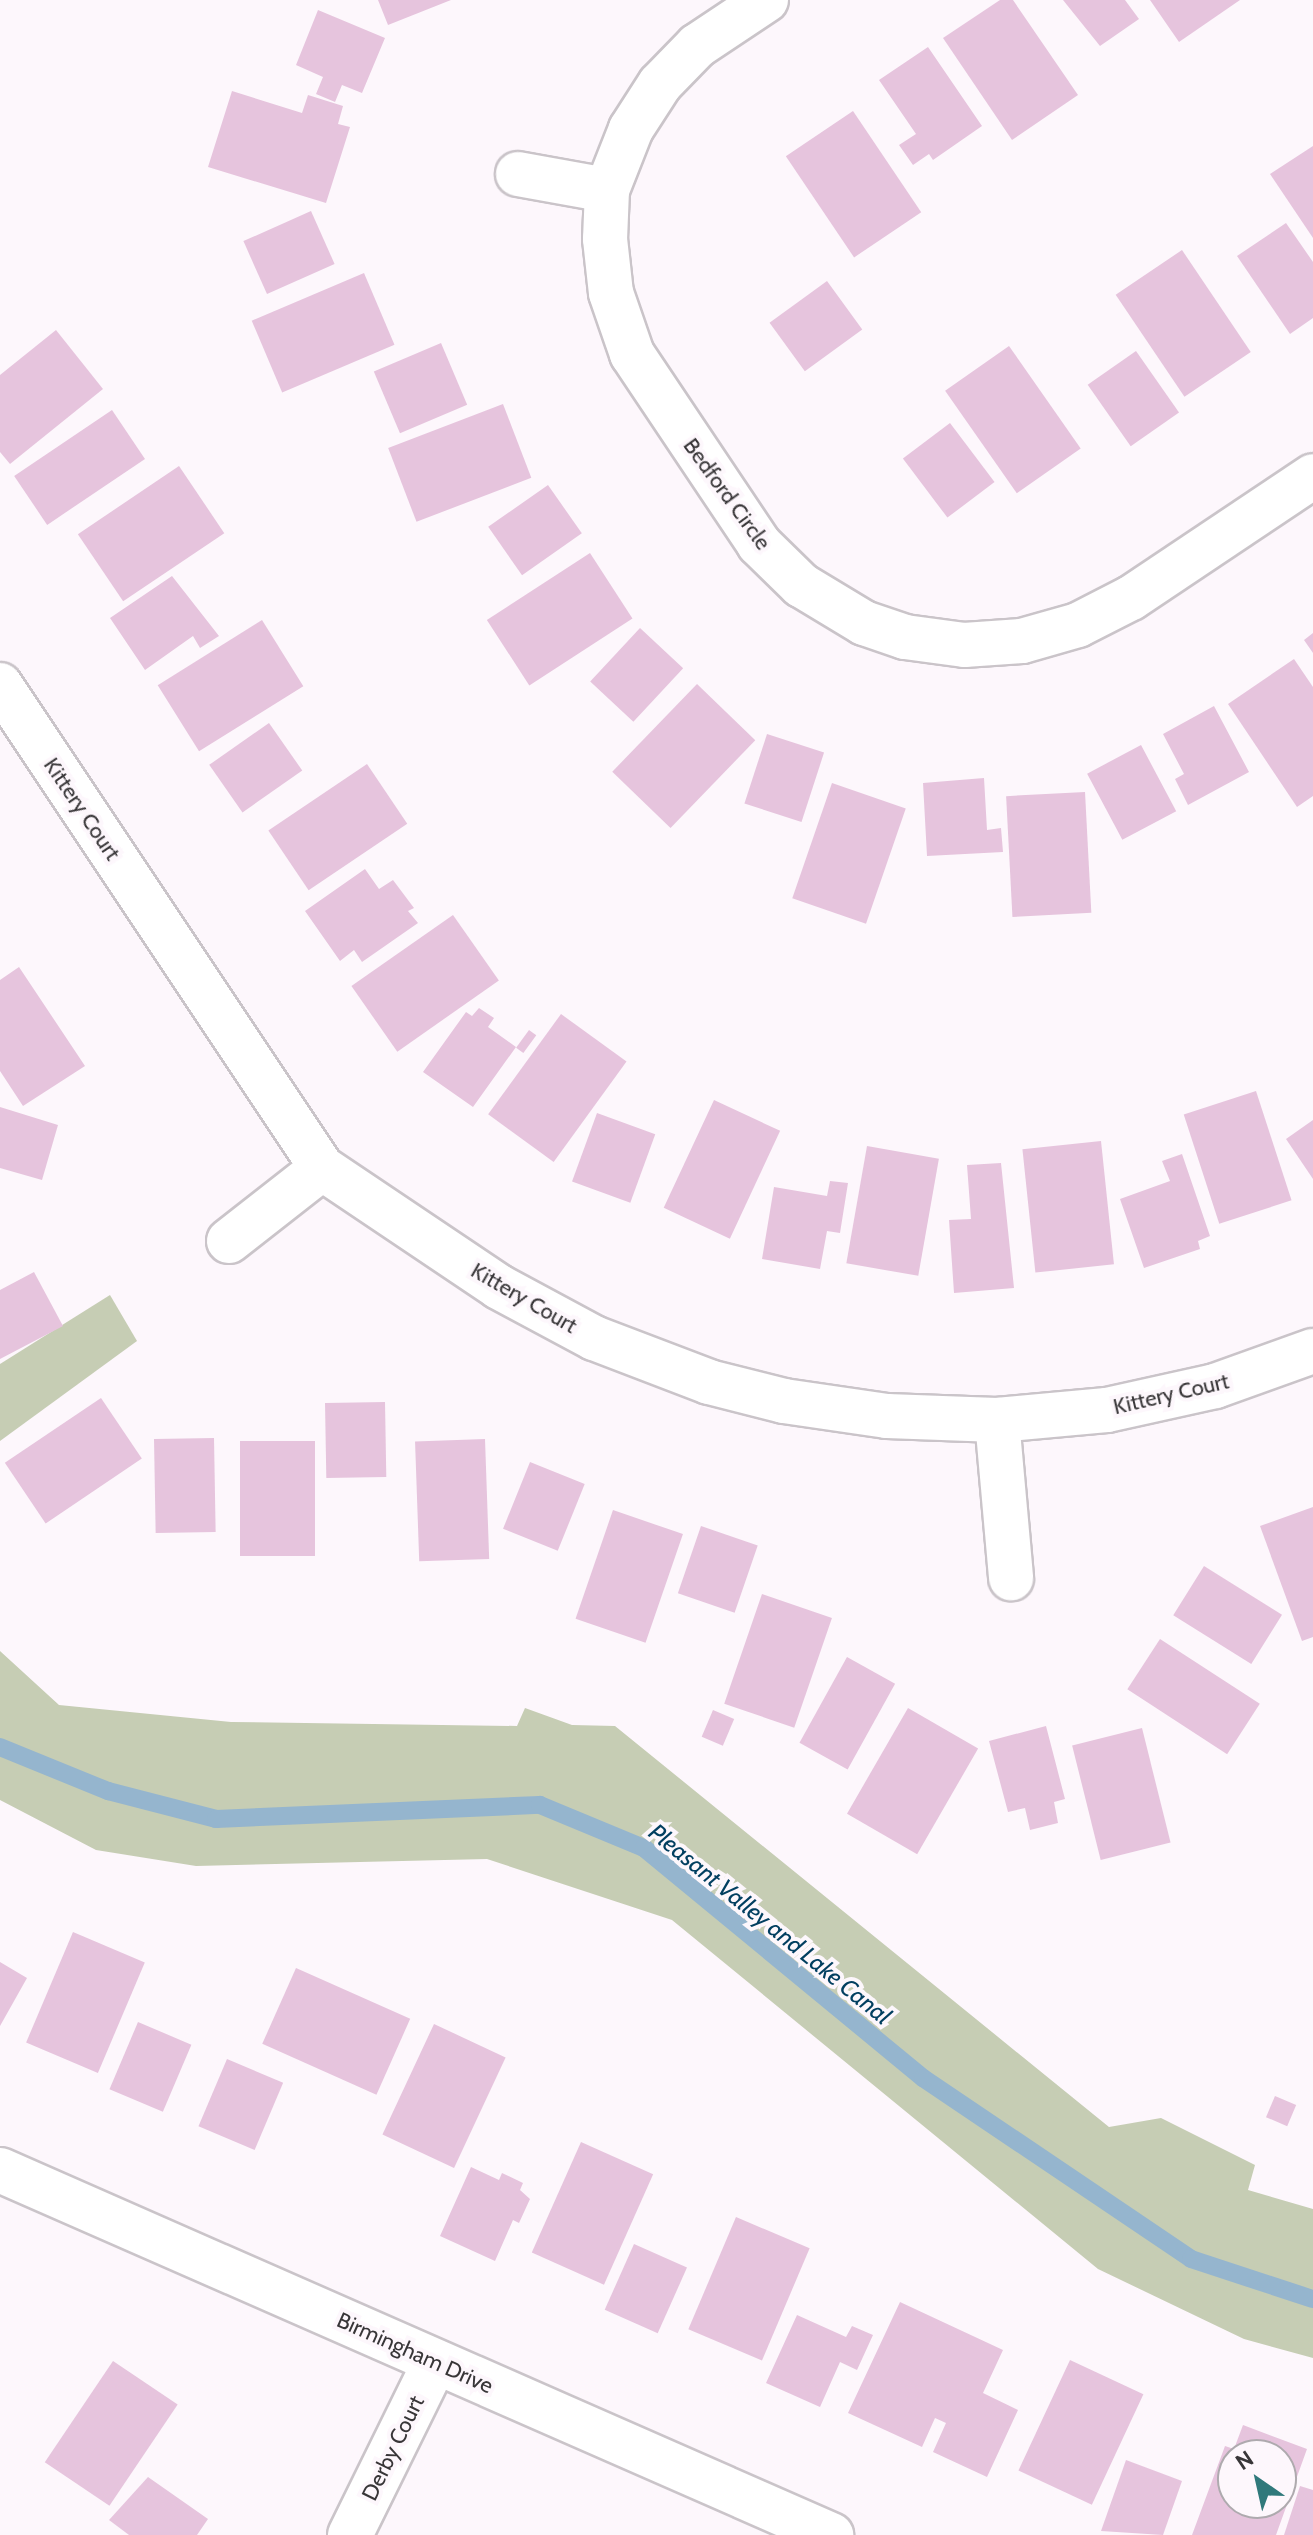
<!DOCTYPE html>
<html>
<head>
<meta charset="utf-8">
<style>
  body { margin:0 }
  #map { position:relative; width:1313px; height:2535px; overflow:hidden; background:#fdf7fc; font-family:Cabin,sans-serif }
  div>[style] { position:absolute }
  .green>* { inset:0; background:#c6cdb4 }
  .stream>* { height:18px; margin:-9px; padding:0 9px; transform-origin:9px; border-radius:9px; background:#95b5ce }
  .building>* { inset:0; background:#e6c4dd; transform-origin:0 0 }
  .roads { filter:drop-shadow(2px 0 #cac4c9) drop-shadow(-2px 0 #cac4c9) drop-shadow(0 2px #cac4c9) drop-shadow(0 -2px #cac4c9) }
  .minor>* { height:44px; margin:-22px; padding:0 22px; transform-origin:22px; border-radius:22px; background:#fff }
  span { translate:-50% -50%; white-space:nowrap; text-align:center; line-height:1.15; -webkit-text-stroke:8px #fdf7fc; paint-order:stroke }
  .street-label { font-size:22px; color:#383638 }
  .water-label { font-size:24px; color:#023f60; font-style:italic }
  .north { position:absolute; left:1217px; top:2439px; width:80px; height:80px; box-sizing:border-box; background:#fdf7fc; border:2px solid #aeaaae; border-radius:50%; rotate:326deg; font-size:22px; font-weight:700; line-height:32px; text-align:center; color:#383638 }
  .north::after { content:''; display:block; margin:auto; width:28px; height:36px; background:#30797b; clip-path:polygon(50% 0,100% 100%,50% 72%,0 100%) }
</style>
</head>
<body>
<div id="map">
  <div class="green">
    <div style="clip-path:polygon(110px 1295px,137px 1341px,0 1441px,0 1364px)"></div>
    <div style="clip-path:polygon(0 1651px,59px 1705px,231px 1722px,517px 1726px,525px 1708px,572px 1725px,615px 1726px,1109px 2127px,1161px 2118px,1255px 2165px,1248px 2190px,1313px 2209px,1313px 2358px,1244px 2339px,1098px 2269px,672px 1920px,487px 1859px,196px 1866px,96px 1850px,0 1800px)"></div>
  </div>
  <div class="stream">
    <div style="left:0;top:1747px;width:117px;rotate:22.2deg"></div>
    <div style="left:108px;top:1791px;width:112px;rotate:14.5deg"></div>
    <div style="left:216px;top:1819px;width:324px;rotate:-2.5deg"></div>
    <div style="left:540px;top:1805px;width:113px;rotate:22.5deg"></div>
    <div style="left:644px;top:1848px;width:362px;rotate:39.5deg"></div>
    <div style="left:923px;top:2078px;width:323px;rotate:34deg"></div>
    <div style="left:1191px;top:2259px;width:128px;rotate:18.2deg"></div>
  </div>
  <div class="building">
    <div style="clip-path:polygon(378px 0,451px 0,388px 25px)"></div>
    <div style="clip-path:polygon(1000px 0,1013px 0,1078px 95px,1012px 140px,943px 38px)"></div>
    <div style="clip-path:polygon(1063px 0,1125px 0,1139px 19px,1100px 46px)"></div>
    <div style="clip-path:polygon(1150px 0,1240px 0,1179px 42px)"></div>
    <div style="clip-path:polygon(318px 10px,385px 38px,362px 93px,342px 85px,335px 102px,316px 94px,323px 77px,296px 65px)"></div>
    <div style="clip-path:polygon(928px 47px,982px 126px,933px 160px,929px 154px,913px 165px,899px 145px,916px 134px,879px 80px)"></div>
    <div style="clip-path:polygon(232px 91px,302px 113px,308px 95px,343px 106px,338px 124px,350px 127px,326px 203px,208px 167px)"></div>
    <div style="left:853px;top:111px;width:122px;height:81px;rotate:56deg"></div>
    <div style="clip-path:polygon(1313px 146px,1313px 238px,1270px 174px)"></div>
    <div style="left:311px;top:211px;width:58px;height:74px;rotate:66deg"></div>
    <div style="clip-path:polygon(1286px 223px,1313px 262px,1313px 318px,1290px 334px,1237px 256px)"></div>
    <div style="left:1182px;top:250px;width:123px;height:80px;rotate:56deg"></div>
    <div style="left:364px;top:273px;width:78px;height:122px;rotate:67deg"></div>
    <div style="left:827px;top:281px;width:60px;height:71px;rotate:54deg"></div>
    <div style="clip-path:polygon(56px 330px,103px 389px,10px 464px,0 452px,0 375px)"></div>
    <div style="left:441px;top:343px;width:67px;height:73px;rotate:67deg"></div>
    <div style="left:1009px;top:346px;width:125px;height:78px;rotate:55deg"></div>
    <div style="left:1136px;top:351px;width:75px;height:59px;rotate:55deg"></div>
    <div style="left:503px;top:404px;width:79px;height:123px;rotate:69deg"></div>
    <div style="left:112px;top:410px;width:59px;height:118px;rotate:56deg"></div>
    <div style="left:950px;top:423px;width:74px;height:59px;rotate:53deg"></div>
    <div style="left:179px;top:466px;width:81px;height:122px;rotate:56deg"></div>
    <div style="left:548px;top:485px;width:59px;height:73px;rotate:55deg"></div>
    <div style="left:590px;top:553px;width:78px;height:123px;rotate:57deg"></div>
    <div style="clip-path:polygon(172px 576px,219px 636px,200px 648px,193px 636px,145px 670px,110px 618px)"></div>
    <div style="left:262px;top:620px;width:78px;height:123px;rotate:58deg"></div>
    <div style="left:640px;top:628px;width:59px;height:73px;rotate:43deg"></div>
    <div style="clip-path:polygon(1313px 633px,1313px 653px,1304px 640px)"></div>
    <div style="clip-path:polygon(1294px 659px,1313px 687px,1313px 796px,1297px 807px,1228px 704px)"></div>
    <div style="left:697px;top:684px;width:81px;height:122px;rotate:44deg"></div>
    <div style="clip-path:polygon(1214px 706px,1249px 772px,1188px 805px,1175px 779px,1184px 774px,1163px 734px)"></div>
    <div style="left:269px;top:723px;width:58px;height:73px;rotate:55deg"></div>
    <div style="left:767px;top:734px;width:60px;height:73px;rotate:18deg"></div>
    <div style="left:1141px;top:745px;width:75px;height:61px;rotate:62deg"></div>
    <div style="left:367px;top:764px;width:72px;height:119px;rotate:56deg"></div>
    <div style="clip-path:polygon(984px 778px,987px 830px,1001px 828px,1003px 852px,927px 856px,923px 783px)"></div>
    <div style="left:832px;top:783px;width:78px;height:122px;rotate:19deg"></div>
    <div style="left:1085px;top:792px;width:121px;height:79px;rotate:87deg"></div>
    <div style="clip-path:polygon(365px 869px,379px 889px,393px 880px,414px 908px,408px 911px,418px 923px,362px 962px,354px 950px,340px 961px,305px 911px)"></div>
    <div style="left:453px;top:915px;width:80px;height:124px;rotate:55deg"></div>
    <div style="clip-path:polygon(19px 967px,85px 1066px,23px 1106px,0 1071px,0 980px)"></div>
    <div style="clip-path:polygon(479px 1008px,494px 1018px,488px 1027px,516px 1047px,473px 1107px,423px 1072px,466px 1012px,472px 1016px)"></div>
    <div style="left:561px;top:1014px;width:81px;height:124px;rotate:36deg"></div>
    <div style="left:529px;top:1030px;width:9px;height:22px;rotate:36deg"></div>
    <div style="left:1256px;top:1091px;width:115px;height:76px;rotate:72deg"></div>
    <div style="left:714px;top:1100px;width:73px;height:119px;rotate:25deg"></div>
    <div style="clip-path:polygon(0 1107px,58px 1125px,42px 1180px,0 1168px)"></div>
    <div style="left:597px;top:1113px;width:62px;height:73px;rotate:20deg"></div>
    <div style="clip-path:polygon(1313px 1120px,1313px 1179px,1286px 1139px)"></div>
    <div style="left:1101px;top:1141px;width:124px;height:79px;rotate:84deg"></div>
    <div style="left:867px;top:1146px;width:73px;height:119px;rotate:10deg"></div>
    <div style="clip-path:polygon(1182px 1154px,1210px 1236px,1198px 1241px,1200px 1249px,1144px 1268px,1120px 1199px,1170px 1181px,1162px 1161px)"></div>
    <div style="clip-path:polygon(1001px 1163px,1014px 1288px,954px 1293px,949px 1220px,971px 1219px,967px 1165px)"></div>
    <div style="clip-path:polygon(830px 1181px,848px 1183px,840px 1233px,827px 1231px,820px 1269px,762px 1259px,774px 1187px,827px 1196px)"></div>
    <div style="clip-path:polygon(34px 1272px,63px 1326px,0 1359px,0 1290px)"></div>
    <div style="left:101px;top:1398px;width:73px;height:116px;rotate:56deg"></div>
    <div style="left:385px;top:1402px;width:75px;height:60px;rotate:89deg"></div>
    <div style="left:214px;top:1438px;width:94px;height:60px;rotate:89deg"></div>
    <div style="left:485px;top:1439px;width:120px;height:70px;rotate:88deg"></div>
    <div style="left:315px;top:1441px;width:115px;height:75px;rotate:90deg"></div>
    <div style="left:530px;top:1462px;width:59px;height:72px;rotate:22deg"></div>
    <div style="clip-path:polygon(1313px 1507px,1313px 1637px,1302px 1641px,1260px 1526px)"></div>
    <div style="left:613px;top:1510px;width:74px;height:115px;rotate:19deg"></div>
    <div style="left:701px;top:1526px;width:60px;height:71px;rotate:19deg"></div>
    <div style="left:1204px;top:1566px;width:92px;height:58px;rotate:32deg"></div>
    <div style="left:762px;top:1594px;width:74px;height:116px;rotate:19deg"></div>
    <div style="left:1160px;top:1639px;width:119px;height:60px;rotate:33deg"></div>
    <div style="left:847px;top:1657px;width:55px;height:98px;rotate:29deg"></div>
    <div style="left:908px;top:1708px;width:81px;height:122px;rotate:30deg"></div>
    <div style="left:713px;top:1710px;width:23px;height:29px;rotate:23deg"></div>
    <div style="clip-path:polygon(1046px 1726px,1065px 1799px,1054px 1802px,1058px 1823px,1030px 1830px,1025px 1808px,1008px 1812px,989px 1741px)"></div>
    <div style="left:1142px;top:1728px;width:118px;height:72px;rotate:76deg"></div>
    <div style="left:73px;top:1932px;width:78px;height:120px;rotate:23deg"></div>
    <div style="clip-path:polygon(0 1962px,27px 1978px,0 2026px)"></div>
    <div style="left:296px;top:1968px;width:125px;height:83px;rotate:24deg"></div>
    <div style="left:138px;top:2022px;width:58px;height:73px;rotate:23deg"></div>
    <div style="left:434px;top:2024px;width:79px;height:122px;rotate:25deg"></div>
    <div style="left:227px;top:2059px;width:61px;height:73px;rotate:23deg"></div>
    <div style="left:1275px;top:2096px;width:23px;height:23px;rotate:23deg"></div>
    <div style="left:581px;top:2142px;width:79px;height:121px;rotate:24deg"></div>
    <div style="clip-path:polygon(471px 2167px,499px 2180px,502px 2173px,523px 2183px,520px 2190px,530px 2199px,519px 2223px,513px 2220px,495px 2261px,440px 2236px)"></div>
    <div style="left:736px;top:2217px;width:80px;height:122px;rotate:23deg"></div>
    <div style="left:634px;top:2244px;width:58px;height:72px;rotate:24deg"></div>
    <div style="clip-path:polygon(900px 2302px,1003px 2350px,983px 2393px,1018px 2410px,987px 2477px,933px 2452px,946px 2423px,935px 2418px,922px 2447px,848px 2413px)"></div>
    <div style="clip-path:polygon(797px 2315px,846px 2337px,852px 2326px,873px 2335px,857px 2370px,840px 2362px,820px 2407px,766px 2383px)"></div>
    <div style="left:1070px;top:2360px;width:81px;height:122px;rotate:25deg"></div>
    <div style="left:113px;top:2361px;width:78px;height:122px;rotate:34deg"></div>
    <div style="clip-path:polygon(evenodd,1243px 2425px,1307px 2449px,1276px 2535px,1192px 2535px,1225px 2446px,1234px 2449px,1243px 2425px,1233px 2455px,1281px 2455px,1281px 2503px,1233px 2503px,1233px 2455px)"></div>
    <div style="clip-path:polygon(1126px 2460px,1182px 2481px,1163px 2535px,1101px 2531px)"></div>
    <div style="clip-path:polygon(148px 2477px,208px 2519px,197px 2535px,129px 2535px,109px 2520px)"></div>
    <div style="clip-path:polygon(1300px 2486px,1313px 2490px,1313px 2535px,1284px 2535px)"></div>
  </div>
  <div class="roads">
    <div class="minor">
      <div style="left:766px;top:0;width:83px;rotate:146.3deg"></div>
      <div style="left:697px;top:46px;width:53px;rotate:134.2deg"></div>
      <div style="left:660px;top:84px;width:54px;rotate:122.8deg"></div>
      <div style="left:631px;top:129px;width:66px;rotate:111.5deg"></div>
      <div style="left:607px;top:190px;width:49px;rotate:92.3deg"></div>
      <div style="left:605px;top:239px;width:54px;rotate:83.7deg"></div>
      <div style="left:611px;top:293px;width:65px;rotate:71deg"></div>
      <div style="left:632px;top:354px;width:229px;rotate:56.2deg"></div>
      <div style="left:759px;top:544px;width:59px;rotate:44.3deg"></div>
      <div style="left:801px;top:585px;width:74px;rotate:31.1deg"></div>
      <div style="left:864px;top:623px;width:43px;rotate:18.9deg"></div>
      <div style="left:905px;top:637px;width:60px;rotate:7.7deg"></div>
      <div style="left:964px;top:645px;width:58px;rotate:-3.9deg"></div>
      <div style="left:1022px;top:641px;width:58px;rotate:-15.9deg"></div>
      <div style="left:1078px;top:625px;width:59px;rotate:-27deg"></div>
      <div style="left:1131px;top:598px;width:219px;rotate:-33.8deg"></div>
      <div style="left:518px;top:174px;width:90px;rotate:10.2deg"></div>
      <div style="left:0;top:685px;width:580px;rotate:56.31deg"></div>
      <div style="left:322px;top:1168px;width:213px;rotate:33.9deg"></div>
      <div style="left:499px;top:1287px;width:108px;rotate:28.2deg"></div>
      <div style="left:594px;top:1338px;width:123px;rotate:20.9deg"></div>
      <div style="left:709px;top:1382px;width:77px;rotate:14.2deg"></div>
      <div style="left:784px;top:1401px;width:104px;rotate:8.3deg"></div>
      <div style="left:887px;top:1416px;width:110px;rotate:2.1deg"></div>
      <div style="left:997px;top:1420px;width:110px;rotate:-5.2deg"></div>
      <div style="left:1107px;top:1410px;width:111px;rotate:-12.5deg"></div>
      <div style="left:1215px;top:1386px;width:104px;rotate:-19.7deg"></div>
      <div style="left:229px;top:1241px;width:118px;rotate:-38.1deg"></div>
      <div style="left:997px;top:1420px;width:159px;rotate:84.9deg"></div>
      <div style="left:0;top:2170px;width:908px;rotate:23.71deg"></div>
      <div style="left:350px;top:2535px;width:193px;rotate:-63.8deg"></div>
    </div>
  </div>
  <div class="street-label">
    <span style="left:727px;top:494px;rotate:54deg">Bedford Circle</span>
    <span style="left:82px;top:809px;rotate:56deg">Kittery Court</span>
    <span style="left:524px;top:1298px;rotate:30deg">Kittery Court</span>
    <span style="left:1171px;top:1394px;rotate:-13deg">Kittery Court</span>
    <span style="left:415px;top:2353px;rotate:24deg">Birmingham Drive</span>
    <span style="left:393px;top:2448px;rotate:-64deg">Derby Court</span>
  </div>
  <div class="water-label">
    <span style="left:770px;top:1924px;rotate:39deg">Pleasant Valley and Lake Canal</span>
  </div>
  <div class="north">N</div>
</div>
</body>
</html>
